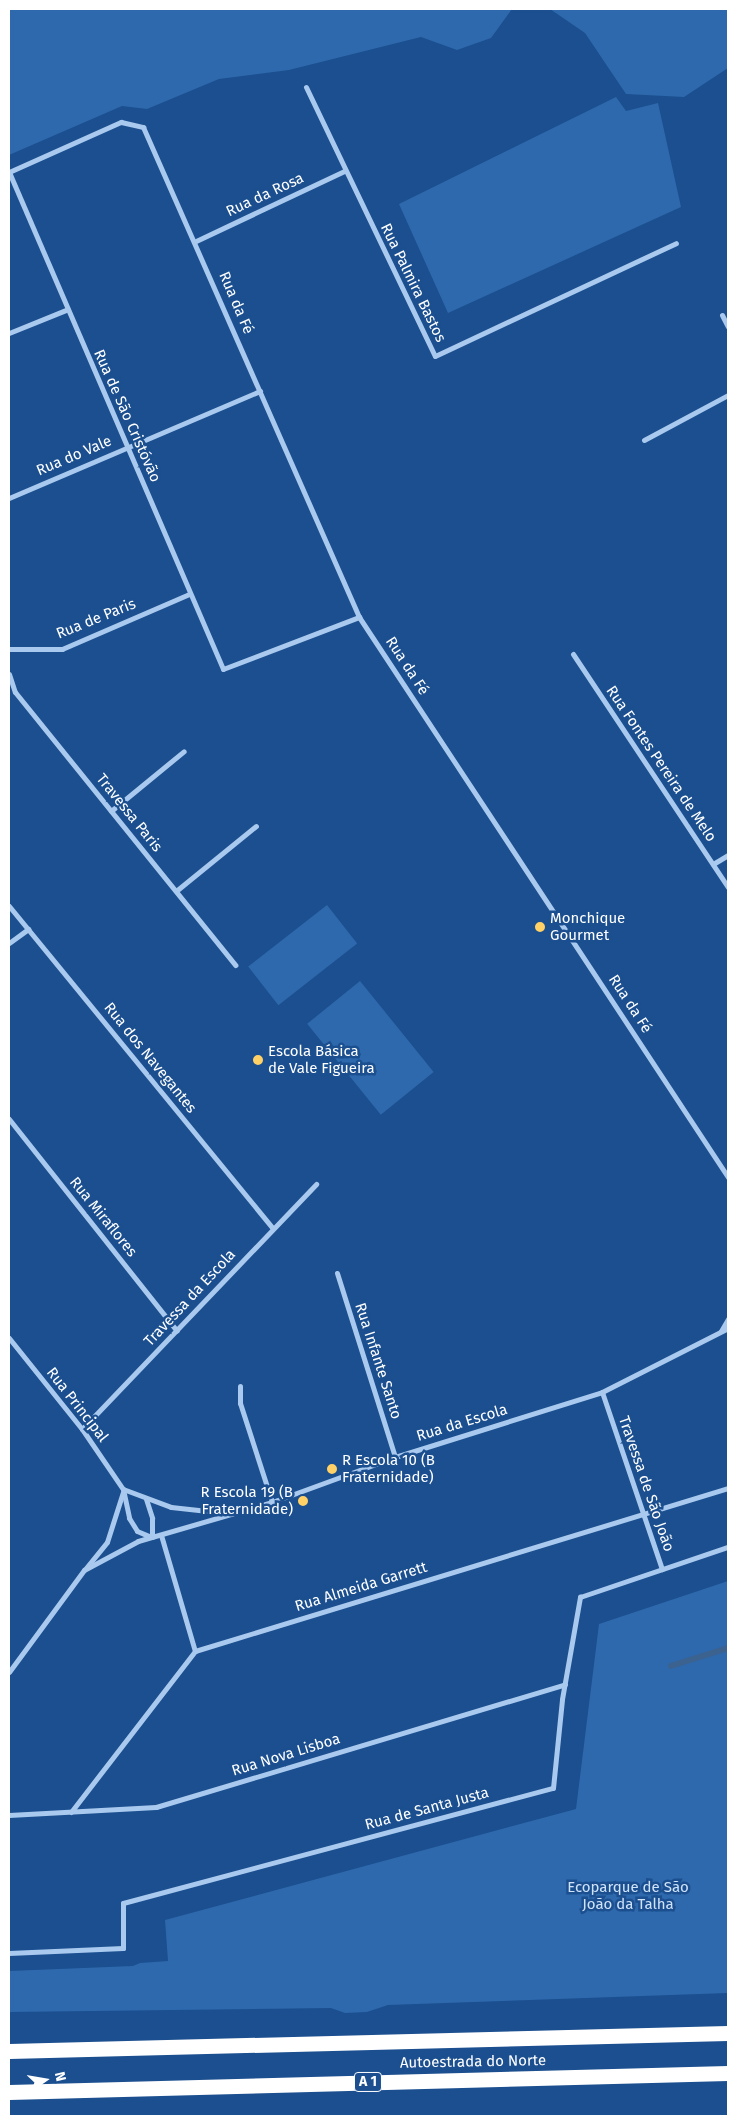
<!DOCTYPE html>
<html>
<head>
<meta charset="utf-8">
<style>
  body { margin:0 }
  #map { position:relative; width:737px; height:2125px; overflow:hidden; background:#1b4f8f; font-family:"Fira Sans",sans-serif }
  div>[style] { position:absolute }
  .green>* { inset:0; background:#2e69ad; transform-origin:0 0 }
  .stream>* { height:5.5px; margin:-2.75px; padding:0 2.75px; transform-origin:2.75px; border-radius:2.75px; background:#3c6290 }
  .minor>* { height:5px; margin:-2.5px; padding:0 2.5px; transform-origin:2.5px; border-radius:2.5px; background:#a9c9ee }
  .motorway>* { height:15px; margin:-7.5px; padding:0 7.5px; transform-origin:7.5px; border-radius:7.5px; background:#fff }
  .dots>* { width:14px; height:14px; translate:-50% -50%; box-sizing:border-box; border:2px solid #1b4f8f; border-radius:50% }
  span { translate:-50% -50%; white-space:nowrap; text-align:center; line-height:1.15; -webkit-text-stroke:5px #1b4f8f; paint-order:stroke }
  .shield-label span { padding:1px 4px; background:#1b4f8f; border:1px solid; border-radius:4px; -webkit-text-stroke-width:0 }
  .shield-label { font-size:14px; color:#fff; font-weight:700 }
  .street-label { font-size:15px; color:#fff }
  .poi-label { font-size:15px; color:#fff }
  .left { translate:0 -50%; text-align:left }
  .right { translate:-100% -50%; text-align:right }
  .park-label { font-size:15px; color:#cfe3fa }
  .frame { position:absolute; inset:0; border:10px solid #fff; pointer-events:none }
  .north { position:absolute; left:20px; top:2055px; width:50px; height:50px; -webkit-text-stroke:4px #1b4f8f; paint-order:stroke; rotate:77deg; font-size:14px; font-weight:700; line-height:20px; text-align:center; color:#fff }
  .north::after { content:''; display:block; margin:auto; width:18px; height:22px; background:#fff; clip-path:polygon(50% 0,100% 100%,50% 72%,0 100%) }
</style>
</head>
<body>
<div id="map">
  <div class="green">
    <div style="clip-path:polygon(9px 9px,512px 9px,491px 38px,457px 50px,421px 37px,289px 70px,219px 79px,147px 109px,122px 106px,9px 155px)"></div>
    <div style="clip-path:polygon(550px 9px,728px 9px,728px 68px,684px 97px,626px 94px,585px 33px)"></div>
    <div style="clip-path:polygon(616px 97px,626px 111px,658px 103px,681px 207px,448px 313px,399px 204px)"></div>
    <div style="left:327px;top:905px;width:49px;height:100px;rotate:52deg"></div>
    <div style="left:360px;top:981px;width:117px;height:68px;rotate:51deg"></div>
    <div style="clip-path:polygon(728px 1581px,728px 1993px,388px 2005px,367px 2012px,345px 2013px,331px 2008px,9px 2012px,9px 1971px,133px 1966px,140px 1963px,168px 1961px,165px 1920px,576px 1809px,599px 1624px)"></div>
  </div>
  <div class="stream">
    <div style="left:671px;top:1666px;width:60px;rotate:-17.5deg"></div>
  </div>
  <div class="minor">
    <div style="left:306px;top:87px;width:298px;rotate:64.4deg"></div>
    <div style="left:435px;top:356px;width:266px;rotate:-25.1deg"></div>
    <div style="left:9px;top:172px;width:123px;rotate:-24.1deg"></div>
    <div style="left:121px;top:122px;width:23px;rotate:13deg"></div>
    <div style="left:143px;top:127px;width:535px;rotate:66.21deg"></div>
    <div style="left:359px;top:617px;width:671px;rotate:56.62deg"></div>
    <div style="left:9px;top:172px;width:541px;rotate:66.7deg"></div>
    <div style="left:223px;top:669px;width:146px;rotate:-20.9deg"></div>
    <div style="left:196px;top:241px;width:164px;rotate:-25.3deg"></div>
    <div style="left:722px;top:315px;width:13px;rotate:63deg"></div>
    <div style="left:9px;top:333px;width:61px;rotate:-22deg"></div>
    <div style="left:644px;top:440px;width:95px;rotate:-28.2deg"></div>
    <div style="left:9px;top:498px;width:273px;rotate:-23.1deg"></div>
    <div style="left:9px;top:649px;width:53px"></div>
    <div style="left:62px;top:649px;width:138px;rotate:-23.4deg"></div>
    <div style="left:573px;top:654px;width:280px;rotate:56.4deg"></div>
    <div style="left:9px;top:674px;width:19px;rotate:72deg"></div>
    <div style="left:15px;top:692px;width:351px;rotate:51.1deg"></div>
    <div style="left:111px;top:811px;width:94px;rotate:-39.4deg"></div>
    <div style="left:713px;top:864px;width:17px;rotate:-31deg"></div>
    <div style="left:176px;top:891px;width:103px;rotate:-39.1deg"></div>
    <div style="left:9px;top:906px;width:415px;rotate:50.7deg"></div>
    <div style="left:9px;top:943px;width:24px;rotate:-36deg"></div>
    <div style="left:9px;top:1119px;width:270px;rotate:51.6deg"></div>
    <div style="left:337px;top:1273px;width:193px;rotate:72.5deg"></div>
    <div style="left:721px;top:1331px;width:14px;rotate:-60deg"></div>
    <div style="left:9px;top:1338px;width:117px;rotate:51.3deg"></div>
    <div style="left:82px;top:1429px;width:73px;rotate:55.7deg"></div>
    <div style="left:123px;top:1489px;width:30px;rotate:78deg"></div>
    <div style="left:129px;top:1518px;width:15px;rotate:58deg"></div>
    <div style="left:137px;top:1531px;width:15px;rotate:23deg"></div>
    <div style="left:240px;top:1386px;width:17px;rotate:90deg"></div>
    <div style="left:240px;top:1403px;width:104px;rotate:72.1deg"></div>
    <div style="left:602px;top:1392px;width:187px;rotate:71.3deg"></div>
    <div style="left:82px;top:1429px;width:339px;rotate:-46.3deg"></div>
    <div style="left:123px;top:1489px;width:51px;rotate:20.6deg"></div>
    <div style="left:171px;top:1507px;width:55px;rotate:6.2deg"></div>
    <div style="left:146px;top:1499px;width:20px;rotate:72deg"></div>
    <div style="left:152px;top:1518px;width:19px;rotate:90deg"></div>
    <div style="left:161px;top:1535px;width:121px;rotate:73.7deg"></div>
    <div style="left:86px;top:1568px;width:33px;rotate:-51deg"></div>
    <div style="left:107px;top:1542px;width:52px;rotate:-72.3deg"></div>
    <div style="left:9px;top:1672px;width:127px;rotate:-53.7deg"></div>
    <div style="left:84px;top:1570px;width:61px;rotate:-28.2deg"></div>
    <div style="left:138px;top:1541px;width:140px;rotate:-16.2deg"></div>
    <div style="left:272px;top:1502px;width:131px;rotate:-20.1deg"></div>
    <div style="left:395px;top:1457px;width:217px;rotate:-17.4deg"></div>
    <div style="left:602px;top:1392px;width:141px;rotate:-26.9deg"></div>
    <div style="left:71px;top:1812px;width:203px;rotate:-52.4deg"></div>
    <div style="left:195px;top:1651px;width:557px;rotate:-17deg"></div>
    <div style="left:9px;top:1815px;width:147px;rotate:-3.1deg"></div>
    <div style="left:156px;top:1807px;width:427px;rotate:-16.7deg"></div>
    <div style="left:9px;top:1953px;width:114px;rotate:-2.5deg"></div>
    <div style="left:123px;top:1948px;width:45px;rotate:-90deg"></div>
    <div style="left:123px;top:1903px;width:445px;rotate:-15deg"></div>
    <div style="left:553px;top:1788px;width:89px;rotate:-84.2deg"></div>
    <div style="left:562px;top:1699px;width:104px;rotate:-80deg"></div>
    <div style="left:580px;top:1597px;width:156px;rotate:-18.7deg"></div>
  </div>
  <div class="motorway">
    <div style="left:9px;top:2051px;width:719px;rotate:-1.43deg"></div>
    <div style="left:9px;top:2092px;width:719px;rotate:-1.51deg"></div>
  </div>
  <div class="dots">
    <div style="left:540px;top:927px;background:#ffd166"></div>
    <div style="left:258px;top:1060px;background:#ffd166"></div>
    <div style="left:332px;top:1469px;background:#ffd166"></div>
    <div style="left:303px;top:1501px;background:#ffd166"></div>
  </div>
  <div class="shield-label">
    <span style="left:368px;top:2082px">A 1</span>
  </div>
  <div class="street-label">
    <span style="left:265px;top:195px;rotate:-25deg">Rua da Rosa</span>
    <span style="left:413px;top:283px;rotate:64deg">Rua Palmira Bastos</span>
    <span style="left:236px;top:303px;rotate:67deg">Rua da Fé</span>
    <span style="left:127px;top:416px;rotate:66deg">Rua de São Cristóvão</span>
    <span style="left:74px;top:456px;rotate:-23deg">Rua do Vale</span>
    <span style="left:96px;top:619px;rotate:-22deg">Rua de Paris</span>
    <span style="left:407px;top:666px;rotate:57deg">Rua da Fé</span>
    <span style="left:661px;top:764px;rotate:56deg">Rua Fontes Pereira de Melo</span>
    <span style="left:129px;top:813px;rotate:51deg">Travessa Paris</span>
    <span style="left:630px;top:1004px;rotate:57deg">Rua da Fé</span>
    <span style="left:150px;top:1058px;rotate:51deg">Rua dos Navegantes</span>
    <span style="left:103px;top:1217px;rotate:51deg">Rua Miraflores</span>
    <span style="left:190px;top:1298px;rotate:-47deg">Travessa da Escola</span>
    <span style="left:378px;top:1361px;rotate:72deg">Rua Infante Santo</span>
    <span style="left:77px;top:1405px;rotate:52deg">Rua Principal</span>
    <span style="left:462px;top:1423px;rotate:-17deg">Rua da Escola</span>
    <span style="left:646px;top:1484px;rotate:71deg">Travessa de São João</span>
    <span style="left:361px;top:1587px;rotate:-17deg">Rua Almeida Garrett</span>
    <span style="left:286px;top:1755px;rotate:-17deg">Rua Nova Lisboa</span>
    <span style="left:427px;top:1809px;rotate:-15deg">Rua de Santa Justa</span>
    <span style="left:473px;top:2062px;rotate:-1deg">Autoestrada do Norte</span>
  </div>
  <div class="poi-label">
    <span class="left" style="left:550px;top:927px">Monchique<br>Gourmet</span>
    <span class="left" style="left:268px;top:1060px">Escola Básica<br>de Vale Figueira</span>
    <span class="left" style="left:342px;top:1469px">R Escola 10 (B<br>Fraternidade)</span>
    <span class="right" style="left:293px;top:1501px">R Escola 19 (B<br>Fraternidade)</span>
  </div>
  <div class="park-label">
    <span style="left:628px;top:1896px">Ecoparque de São<br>João da Talha</span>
  </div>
  <div class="frame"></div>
  <div class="north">N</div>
</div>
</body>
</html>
